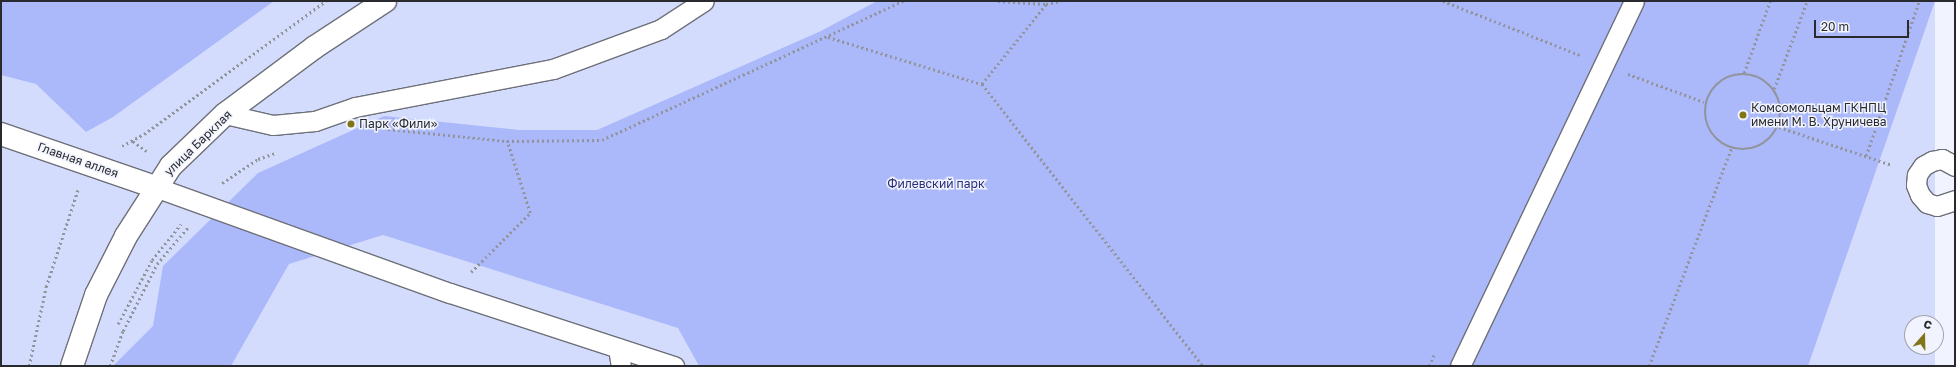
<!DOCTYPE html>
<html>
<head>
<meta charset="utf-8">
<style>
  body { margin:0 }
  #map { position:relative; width:1956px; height:367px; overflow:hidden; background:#f1f4fe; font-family:"Golos Text",sans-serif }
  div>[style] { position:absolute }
  .green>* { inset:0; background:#d4dcfd; transform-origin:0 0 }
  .forest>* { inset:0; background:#abb9fa }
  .path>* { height:2.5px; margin-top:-1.25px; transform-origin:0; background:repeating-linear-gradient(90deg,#91949b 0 2px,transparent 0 5px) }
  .path>.ring { margin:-1.25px; padding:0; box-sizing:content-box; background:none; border:2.5px solid #91949b; border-radius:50% }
  .roads { filter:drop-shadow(1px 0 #6e7079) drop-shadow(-1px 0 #6e7079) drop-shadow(0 1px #6e7079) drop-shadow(0 -1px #6e7079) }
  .service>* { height:19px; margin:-9.5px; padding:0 9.5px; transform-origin:9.5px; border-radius:9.5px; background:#fff }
  .pedestrian>* { height:22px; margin:-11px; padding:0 11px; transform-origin:11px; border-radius:11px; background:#fff }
  .tertiary>* { height:22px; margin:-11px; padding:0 11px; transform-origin:11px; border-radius:11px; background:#fff }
  .dots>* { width:11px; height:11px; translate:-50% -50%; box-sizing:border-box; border:2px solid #f1f4fe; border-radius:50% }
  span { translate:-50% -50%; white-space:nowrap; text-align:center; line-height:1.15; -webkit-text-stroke:3px #f1f4fe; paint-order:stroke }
  .poi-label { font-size:12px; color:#292a2e }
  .left { translate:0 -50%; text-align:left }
  .street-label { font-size:12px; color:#292a2e }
  .park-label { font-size:12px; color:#292e77 }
  .frame { position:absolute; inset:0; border:2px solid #292a2e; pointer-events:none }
  .north { position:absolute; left:1904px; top:315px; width:40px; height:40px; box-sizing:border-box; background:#f1f4fe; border:1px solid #a1a3ab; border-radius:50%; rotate:20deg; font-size:11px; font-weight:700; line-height:16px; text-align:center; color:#292a2e }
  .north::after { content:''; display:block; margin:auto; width:14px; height:18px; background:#807517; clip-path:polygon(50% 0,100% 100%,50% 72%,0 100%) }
  .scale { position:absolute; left:1814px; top:20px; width:95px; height:18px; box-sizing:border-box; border:2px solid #292a2e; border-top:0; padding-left:5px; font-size:12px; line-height:14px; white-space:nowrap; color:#292a2e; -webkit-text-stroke:3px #f1f4fe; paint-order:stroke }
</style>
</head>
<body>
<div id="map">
  <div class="green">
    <div style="left:1px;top:1px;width:1934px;height:365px"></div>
  </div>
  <div class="forest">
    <div style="clip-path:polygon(1px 1px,274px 1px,113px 117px,86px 132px,36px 84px,1px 75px)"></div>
    <div style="clip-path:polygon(877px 1px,1935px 1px,1808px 366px,699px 366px,678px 328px,383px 235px,289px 264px,231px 366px,113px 366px,153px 326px,163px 266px,258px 173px,384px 116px,519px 130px,597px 130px,821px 31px)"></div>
  </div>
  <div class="path">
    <div style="left:998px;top:1px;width:48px;rotate:3.6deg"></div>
    <div style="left:1046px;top:4px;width:15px;rotate:-11deg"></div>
    <div style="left:1443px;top:1px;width:147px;rotate:21.5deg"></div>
    <div style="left:828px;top:37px;width:161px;rotate:17deg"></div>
    <div style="left:982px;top:84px;width:358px;rotate:51.9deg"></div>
    <div style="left:1744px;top:73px;width:77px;rotate:-70.1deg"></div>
    <div class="ring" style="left:1705px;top:74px;width:73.5px;height:73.5px"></div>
    <div style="left:1628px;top:74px;width:81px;rotate:20.2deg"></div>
    <div style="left:982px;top:84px;width:102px;rotate:-51.3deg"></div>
    <div style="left:1774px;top:89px;width:94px;rotate:-69.4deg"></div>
    <div style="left:1779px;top:127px;width:119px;rotate:18.6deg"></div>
    <div style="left:388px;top:129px;width:120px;rotate:5.8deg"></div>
    <div style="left:507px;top:141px;width:95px;rotate:-0.6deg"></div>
    <div style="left:602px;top:140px;width:332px;rotate:-24.8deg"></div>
    <div style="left:133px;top:141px;width:17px;rotate:36deg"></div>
    <div style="left:122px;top:146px;width:25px;rotate:-29deg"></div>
    <div style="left:144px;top:134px;width:225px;rotate:-36.2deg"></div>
    <div style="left:1866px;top:156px;width:164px;rotate:-71.1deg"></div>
    <div style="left:222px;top:183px;width:43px;rotate:-33.7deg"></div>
    <div style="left:258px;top:159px;width:18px;rotate:-19deg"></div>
    <div style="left:471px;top:272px;width:83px;rotate:-45deg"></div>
    <div style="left:530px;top:213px;width:76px;rotate:-107.7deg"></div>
    <div style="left:118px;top:324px;width:72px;rotate:-62deg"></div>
    <div style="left:152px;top:260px;width:46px;rotate:-51.1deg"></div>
    <div style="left:29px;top:366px;width:81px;rotate:-77.9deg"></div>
    <div style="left:46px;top:287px;width:103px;rotate:-71.9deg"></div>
    <div style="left:110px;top:366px;width:37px;rotate:-70deg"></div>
    <div style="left:123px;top:331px;width:75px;rotate:-63.1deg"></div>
    <div style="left:157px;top:264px;width:50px;rotate:-49.9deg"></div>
    <div style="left:1429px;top:366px;width:12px;rotate:-66deg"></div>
    <div style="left:1649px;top:366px;width:232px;rotate:-69.3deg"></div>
  </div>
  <div class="roads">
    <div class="service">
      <div style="left:225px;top:114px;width:49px;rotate:12.9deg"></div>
      <div style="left:273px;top:125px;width:42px;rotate:-5.4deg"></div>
      <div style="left:315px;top:121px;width:42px;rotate:-19.3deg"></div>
      <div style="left:355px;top:107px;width:202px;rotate:-10.9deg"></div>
      <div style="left:553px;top:69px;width:115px;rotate:-20.3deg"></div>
      <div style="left:661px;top:29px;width:51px;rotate:-33.1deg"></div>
      <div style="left:1955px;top:166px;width:15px;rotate:-152deg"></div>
      <div style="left:1942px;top:159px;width:10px;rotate:169deg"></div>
      <div style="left:1932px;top:161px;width:10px;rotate:151deg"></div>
      <div style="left:1923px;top:166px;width:11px;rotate:124deg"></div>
      <div style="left:1917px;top:175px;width:10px;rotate:96deg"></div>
      <div style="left:1916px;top:185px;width:11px;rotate:68deg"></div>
      <div style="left:1920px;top:195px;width:11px;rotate:49deg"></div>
      <div style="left:1927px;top:203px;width:10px;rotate:17deg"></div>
      <div style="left:1937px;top:206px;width:19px;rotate:-18deg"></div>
      <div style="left:155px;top:187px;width:313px;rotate:19.8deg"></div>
      <div style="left:450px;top:293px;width:236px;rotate:18.1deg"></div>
      <div style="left:618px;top:348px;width:18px;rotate:81deg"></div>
      <div style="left:1460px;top:366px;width:404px;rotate:-64.5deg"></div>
    </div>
    <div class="pedestrian">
      <div style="left:1px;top:134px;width:163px;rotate:19deg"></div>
    </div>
    <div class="tertiary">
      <div style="left:72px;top:366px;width:75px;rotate:-71.3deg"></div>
      <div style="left:96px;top:295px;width:66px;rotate:-63deg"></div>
      <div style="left:126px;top:236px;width:83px;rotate:-57.3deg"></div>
      <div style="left:171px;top:166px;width:75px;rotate:-43.9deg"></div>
      <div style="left:225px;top:114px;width:112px;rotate:-36.7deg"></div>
      <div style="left:315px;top:47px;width:84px;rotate:-33.3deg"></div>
    </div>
  </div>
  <div class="dots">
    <div style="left:1743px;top:115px;background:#807517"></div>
    <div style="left:351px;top:124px;background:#807517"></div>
  </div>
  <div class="poi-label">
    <span class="left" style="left:1751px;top:115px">Комсомольцам ГКНПЦ<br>имени М. В. Хруничева</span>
    <span class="left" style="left:359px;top:124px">Парк «Фили»</span>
  </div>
  <div class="street-label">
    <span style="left:198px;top:143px;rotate:-44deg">улица Барклая</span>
    <span style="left:78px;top:160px;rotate:19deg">Главная аллея</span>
  </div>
  <div class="park-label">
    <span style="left:936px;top:184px">Филевский парк</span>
  </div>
  <div class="frame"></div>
  <div class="north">С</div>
  <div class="scale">20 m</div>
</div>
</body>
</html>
